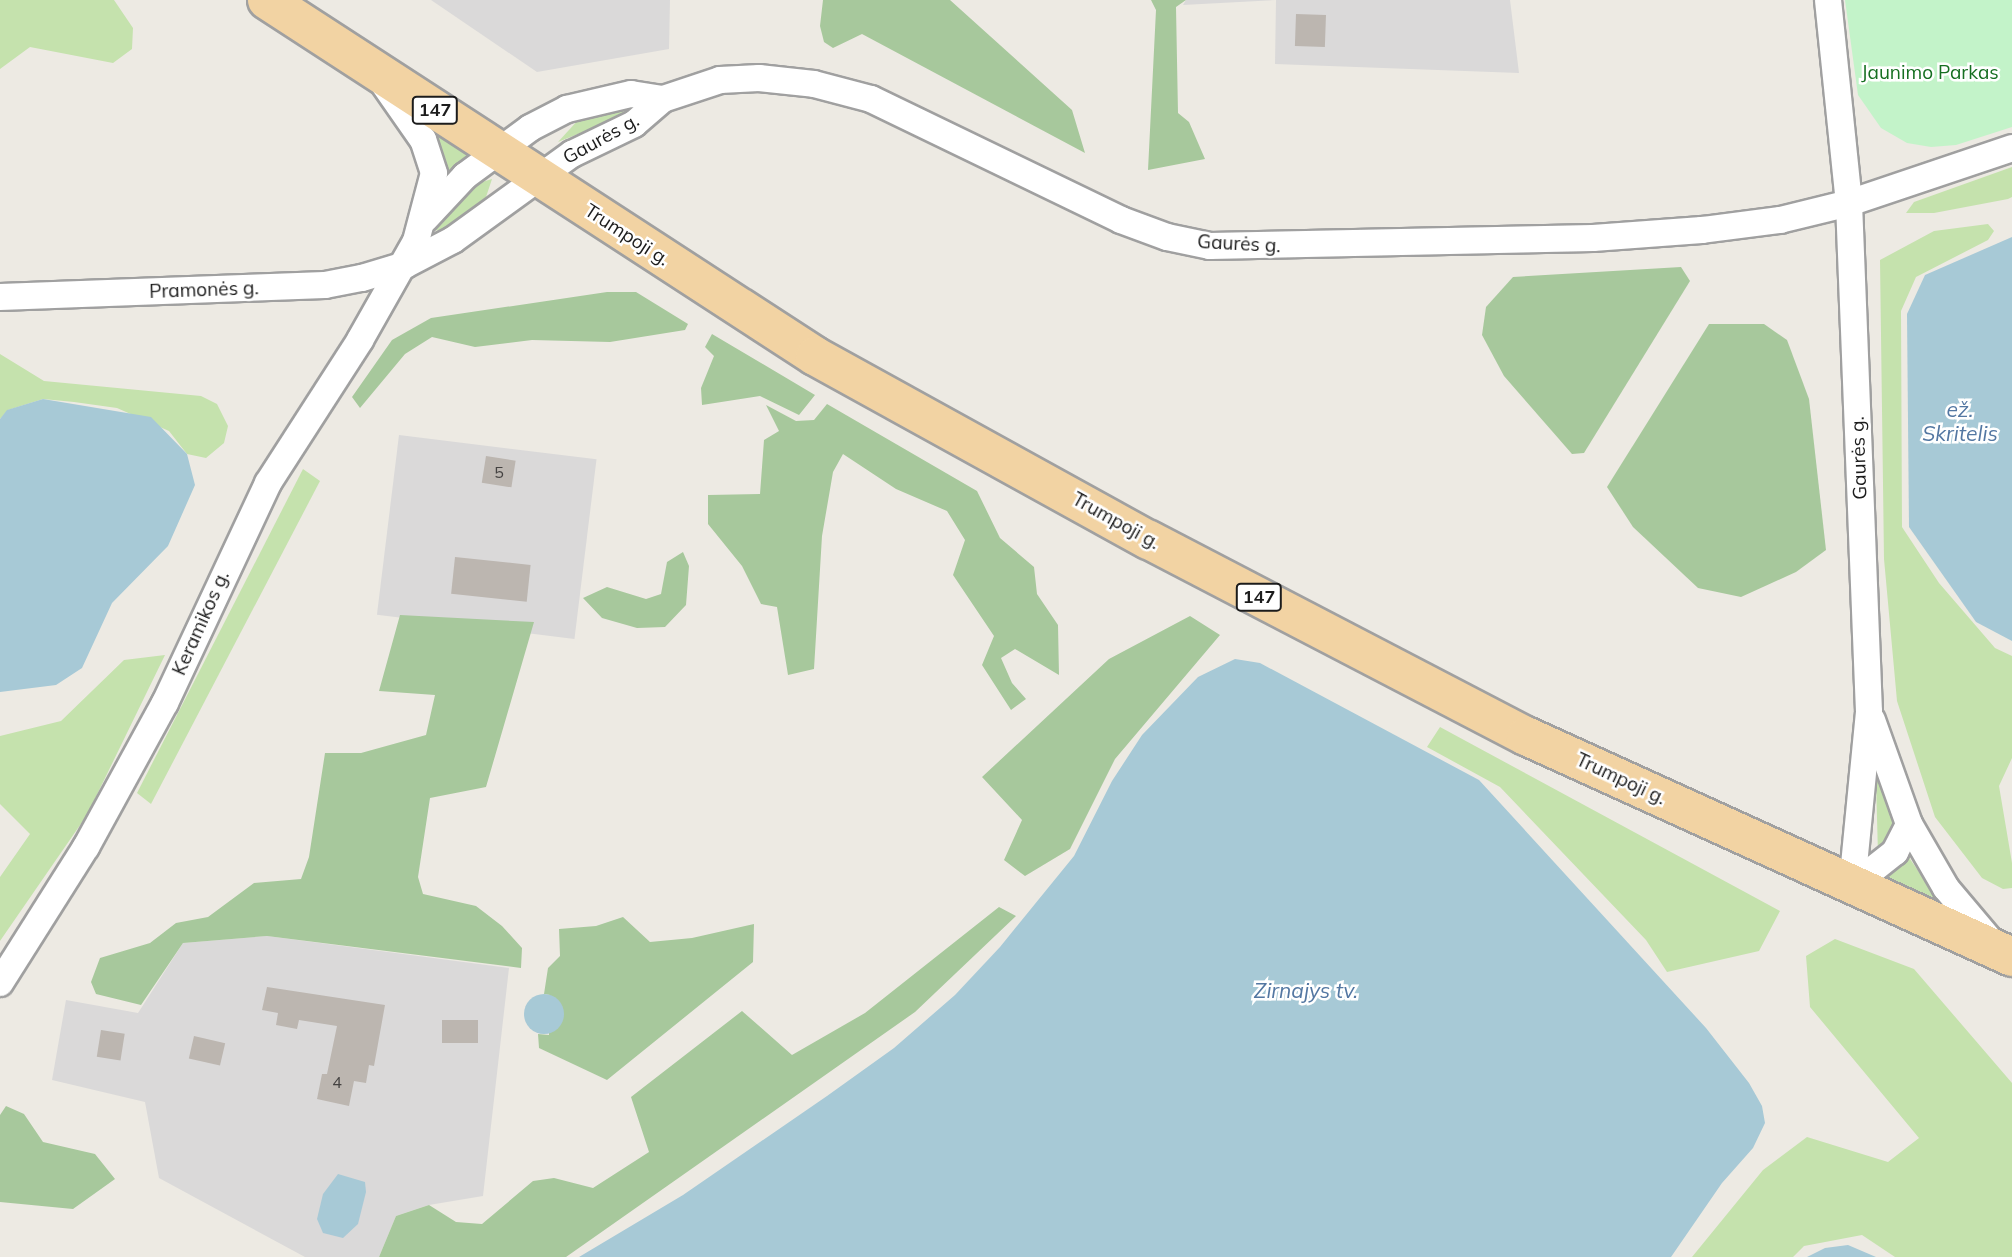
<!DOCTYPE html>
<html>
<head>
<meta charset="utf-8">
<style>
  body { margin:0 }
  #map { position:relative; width:2012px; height:1257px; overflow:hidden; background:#edeae3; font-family:Mulish,sans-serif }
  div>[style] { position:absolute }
  .residential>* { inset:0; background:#dad9d9; transform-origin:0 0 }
  .grass>* { inset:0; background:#c5e2ad }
  .forest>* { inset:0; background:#a7c89c }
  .park>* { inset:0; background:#c3f3c9 }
  .water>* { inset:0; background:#a7c9d6 }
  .round { border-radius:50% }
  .building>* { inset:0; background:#bcb6b0; transform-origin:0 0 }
  .roads { filter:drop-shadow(2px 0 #a0a0a0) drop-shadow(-2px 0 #a0a0a0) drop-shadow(0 2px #a0a0a0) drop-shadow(0 -2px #a0a0a0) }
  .minor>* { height:26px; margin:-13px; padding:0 13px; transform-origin:13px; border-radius:13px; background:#fff }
  .primary>* { height:38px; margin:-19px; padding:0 19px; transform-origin:19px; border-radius:19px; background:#f2d3a3 }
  span { translate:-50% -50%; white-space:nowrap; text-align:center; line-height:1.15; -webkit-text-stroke:5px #fff; paint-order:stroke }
  .number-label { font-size:16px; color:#444241 }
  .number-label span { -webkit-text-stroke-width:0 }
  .shield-label span { padding:2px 5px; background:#fff; border:2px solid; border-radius:5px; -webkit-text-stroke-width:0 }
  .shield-label { font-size:18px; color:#1c1c1c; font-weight:700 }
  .park-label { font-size:19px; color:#166f21 }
  .street-label { font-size:19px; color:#1c1c1c }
  .water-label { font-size:21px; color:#5377a2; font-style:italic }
</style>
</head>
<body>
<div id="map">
  <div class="residential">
    <div style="clip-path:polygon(431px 0,670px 0,669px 49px,537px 72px)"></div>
    <div style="clip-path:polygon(1186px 0,1510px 0,1519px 73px,1275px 64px,1276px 0,1183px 5px)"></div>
    <div style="left:399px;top:435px;width:199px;height:181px;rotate:7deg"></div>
    <div style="clip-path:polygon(267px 936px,509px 968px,483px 1196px,429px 1205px,396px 1216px,379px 1257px,305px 1257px,159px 1178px,145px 1102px,52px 1080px,66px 1000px,138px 1013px,183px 943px)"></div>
  </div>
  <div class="grass">
    <div style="clip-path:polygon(0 0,114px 0,133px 28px,132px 49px,113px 63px,30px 47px,0 69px)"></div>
    <div style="clip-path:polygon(634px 105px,635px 111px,558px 142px,579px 119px)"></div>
    <div style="clip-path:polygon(435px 130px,470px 154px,446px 180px,441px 158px)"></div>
    <div style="clip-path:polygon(2012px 167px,2012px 197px,2008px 199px,1934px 213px,1906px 213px,1914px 202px)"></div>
    <div style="clip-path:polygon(492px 179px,486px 197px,444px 231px,433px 230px,472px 185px)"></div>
    <div style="clip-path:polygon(1988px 224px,1994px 231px,1988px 240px,1916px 277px,1901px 311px,1902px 527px,1939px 583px,1995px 648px,2012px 656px,2012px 758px,1999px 786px,2012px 863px,2012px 888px,2003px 889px,1982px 878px,1935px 817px,1897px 701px,1884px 559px,1880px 260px,1934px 231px)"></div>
    <div style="clip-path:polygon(0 354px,44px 381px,201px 396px,217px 404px,228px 426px,224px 443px,206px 458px,187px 454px,169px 431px,117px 408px,74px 402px,43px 399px,8px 410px,0 419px)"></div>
    <div style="clip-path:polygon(303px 469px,320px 481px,151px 804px,137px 793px)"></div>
    <div style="clip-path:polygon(165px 655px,87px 815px,0 941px,0 877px,30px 834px,0 804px,0 736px,61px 721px,124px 660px)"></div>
    <div style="clip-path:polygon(1440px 727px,1780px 911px,1759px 951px,1667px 972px,1646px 940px,1500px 787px,1427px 747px)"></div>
    <div style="clip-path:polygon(1875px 744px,1896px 825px,1878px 854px)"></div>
    <div style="clip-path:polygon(1908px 856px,1940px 903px,1886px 878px)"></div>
    <div style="clip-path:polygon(1835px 939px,1914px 969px,2012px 1083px,2012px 1257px,1895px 1257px,1862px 1235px,1804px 1246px,1793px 1257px,1692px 1257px,1763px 1170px,1807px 1137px,1888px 1162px,1919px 1138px,1810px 1007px,1806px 956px)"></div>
  </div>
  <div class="forest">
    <div style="clip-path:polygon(823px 0,950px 0,1072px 110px,1085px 153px,862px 34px,833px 48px,824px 42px,820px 26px)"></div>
    <div style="clip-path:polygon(1151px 0,1186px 0,1176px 7px,1178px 113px,1189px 122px,1205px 159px,1148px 170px,1156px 10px)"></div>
    <div style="clip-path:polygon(1681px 267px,1690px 281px,1584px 453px,1572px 454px,1504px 376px,1482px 335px,1486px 307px,1513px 277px)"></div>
    <div style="clip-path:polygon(607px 292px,636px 292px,688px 324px,685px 330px,610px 342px,532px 340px,475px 347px,432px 337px,405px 354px,360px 408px,352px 397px,392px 340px,431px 318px)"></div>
    <div style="clip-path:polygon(1709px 324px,1764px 324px,1787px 340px,1809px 399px,1826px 550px,1796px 572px,1741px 597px,1698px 588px,1633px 527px,1607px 487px)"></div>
    <div style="clip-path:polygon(712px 334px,815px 395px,799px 415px,760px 396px,702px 405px,701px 388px,714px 356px,705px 347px)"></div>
    <div style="clip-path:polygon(827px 404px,977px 491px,1000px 538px,1034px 567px,1037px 594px,1058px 625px,1059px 675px,1015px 649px,1001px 658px,1012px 683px,1026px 699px,1011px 710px,982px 665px,994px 636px,953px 575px,965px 540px,947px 511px,896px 489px,843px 454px,833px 472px,822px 536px,814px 669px,788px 675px,777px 607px,761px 604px,742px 566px,708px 524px,708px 495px,760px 494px,764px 440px,779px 431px,766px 405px,796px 421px,814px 420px)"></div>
    <div style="clip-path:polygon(683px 552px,689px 566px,686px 605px,665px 627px,637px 628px,602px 618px,583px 598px,607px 587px,646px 599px,661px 594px,667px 562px)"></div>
    <div style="clip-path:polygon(400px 615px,534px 622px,486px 787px,430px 798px,418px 877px,423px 894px,476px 906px,502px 926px,522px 948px,521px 968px,267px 936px,183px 943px,141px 1005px,96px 994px,91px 982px,100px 958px,150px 943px,176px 923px,208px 917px,254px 883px,301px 879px,309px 857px,325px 753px,361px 753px,426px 735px,435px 695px,379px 691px)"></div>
    <div style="clip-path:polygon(1190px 616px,1220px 635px,1115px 759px,1070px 849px,1025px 876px,1004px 860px,1022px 820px,982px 777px,1109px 659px)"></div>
    <div style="clip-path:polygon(999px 907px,1016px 916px,915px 1012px,566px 1257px,379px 1257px,396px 1216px,429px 1205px,456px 1222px,482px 1224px,533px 1181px,554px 1178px,593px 1188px,649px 1152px,631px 1097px,742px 1011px,792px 1055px,865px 1013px)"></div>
    <div style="clip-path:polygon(623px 917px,650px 942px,692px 938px,754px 924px,753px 962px,607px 1080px,539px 1048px,538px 1034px,549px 1035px,550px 995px,544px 994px,548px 968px,560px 956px,559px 929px,596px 926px)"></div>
    <div style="clip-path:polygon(6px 1106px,24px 1114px,43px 1142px,95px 1154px,115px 1179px,73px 1209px,0 1202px,0 1115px)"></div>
  </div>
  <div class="park">
    <div style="clip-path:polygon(1845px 0,2012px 0,2012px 127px,1956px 145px,1931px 147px,1907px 143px,1881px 128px,1858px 95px)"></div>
  </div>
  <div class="water">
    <div style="clip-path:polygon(2012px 237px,2012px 641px,1976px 622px,1909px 527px,1907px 314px,1925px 275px)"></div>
    <div style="clip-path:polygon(43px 399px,151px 417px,187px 454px,195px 485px,168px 546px,112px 603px,82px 668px,56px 685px,0 692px,0 419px,7px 410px)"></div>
    <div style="clip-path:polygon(1235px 659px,1260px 663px,1479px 780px,1706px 1028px,1749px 1083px,1762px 1106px,1765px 1123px,1753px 1148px,1722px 1183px,1671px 1257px,579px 1257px,683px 1195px,827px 1096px,894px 1048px,955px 995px,1000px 947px,1074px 856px,1112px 781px,1142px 735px,1198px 677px)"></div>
    <div class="round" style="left:524px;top:994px;width:40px;height:40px"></div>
    <div style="clip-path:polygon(338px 1174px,365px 1182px,366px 1192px,358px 1224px,343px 1238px,323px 1233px,317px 1219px,323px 1194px)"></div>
    <div style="clip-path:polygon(1848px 1245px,1876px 1257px,1807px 1257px,1825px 1248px)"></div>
  </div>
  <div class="building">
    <div style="left:1296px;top:14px;width:30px;height:32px;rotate:2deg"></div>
    <div style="left:486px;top:456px;width:30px;height:27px;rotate:9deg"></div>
    <div style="left:455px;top:557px;width:76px;height:37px;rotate:6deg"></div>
    <div style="clip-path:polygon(267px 987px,385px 1005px,374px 1066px,369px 1065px,366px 1083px,354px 1081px,349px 1106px,317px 1099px,322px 1074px,327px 1074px,337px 1026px,299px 1020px,297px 1029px,276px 1025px,278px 1013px,262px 1010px)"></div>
    <div style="left:442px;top:1020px;width:36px;height:23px"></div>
    <div style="left:101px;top:1030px;width:24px;height:27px;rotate:9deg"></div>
    <div style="left:194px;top:1036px;width:32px;height:23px;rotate:13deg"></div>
  </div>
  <div class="roads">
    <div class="minor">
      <div style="left:1828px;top:0;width:204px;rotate:84.1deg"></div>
      <div style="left:1849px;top:203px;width:509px;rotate:87.75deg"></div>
      <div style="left:1869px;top:712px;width:175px;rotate:95.6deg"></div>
      <div style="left:425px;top:219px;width:59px;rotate:-47.1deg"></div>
      <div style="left:465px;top:176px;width:81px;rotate:-36.4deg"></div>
      <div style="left:530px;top:128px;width:42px;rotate:-27.2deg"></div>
      <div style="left:567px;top:109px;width:66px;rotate:-13.2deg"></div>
      <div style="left:631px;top:94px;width:32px;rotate:9deg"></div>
      <div style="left:0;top:297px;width:325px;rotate:-2.1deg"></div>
      <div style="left:325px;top:285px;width:38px;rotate:-11deg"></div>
      <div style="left:362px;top:278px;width:45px;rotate:-16.8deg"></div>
      <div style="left:405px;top:265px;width:54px;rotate:-27.5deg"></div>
      <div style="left:453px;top:240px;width:147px;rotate:-35.9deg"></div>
      <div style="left:572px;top:154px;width:69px;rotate:-25.8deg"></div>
      <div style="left:634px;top:124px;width:38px;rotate:-41deg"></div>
      <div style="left:663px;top:99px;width:60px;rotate:-18.4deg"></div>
      <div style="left:720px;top:80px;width:39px;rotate:-3deg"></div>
      <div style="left:759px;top:78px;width:55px;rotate:6.2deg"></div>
      <div style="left:814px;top:84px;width:59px;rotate:14.7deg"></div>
      <div style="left:871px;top:99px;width:278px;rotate:25.8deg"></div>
      <div style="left:1121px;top:220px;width:49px;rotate:20.3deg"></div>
      <div style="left:1167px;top:237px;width:44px;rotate:11.8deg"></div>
      <div style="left:1210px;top:246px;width:383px;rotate:-1.2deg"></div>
      <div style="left:1593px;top:238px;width:109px;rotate:-4.2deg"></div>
      <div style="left:1702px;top:230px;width:79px;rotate:-7.3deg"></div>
      <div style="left:1780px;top:220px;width:71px;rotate:-13.8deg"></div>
      <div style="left:1849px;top:203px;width:172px;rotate:-18.6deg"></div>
      <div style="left:1872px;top:720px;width:110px;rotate:70.4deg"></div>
      <div style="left:1909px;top:824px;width:74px;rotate:60deg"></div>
      <div style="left:1946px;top:888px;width:75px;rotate:49.9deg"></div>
      <div style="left:1852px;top:886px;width:55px;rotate:-38.3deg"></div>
      <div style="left:1895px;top:852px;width:31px;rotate:-63deg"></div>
      <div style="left:0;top:983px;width:161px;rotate:-57.7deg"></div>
      <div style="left:86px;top:847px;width:164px;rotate:-61.3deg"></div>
      <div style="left:165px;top:703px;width:243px;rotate:-64.9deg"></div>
      <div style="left:268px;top:483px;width:170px;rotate:-57.2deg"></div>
      <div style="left:360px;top:340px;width:114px;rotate:-60.5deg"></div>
      <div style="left:416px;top:241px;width:70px;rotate:-75.2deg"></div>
      <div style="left:434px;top:173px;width:35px;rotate:-108deg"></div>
      <div style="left:423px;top:140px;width:68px;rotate:-124.9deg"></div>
    </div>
    <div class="primary">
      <div style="left:267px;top:0;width:653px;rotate:33.01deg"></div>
      <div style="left:815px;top:356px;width:381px;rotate:28.9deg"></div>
      <div style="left:1149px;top:540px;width:425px;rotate:27.5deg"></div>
      <div style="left:1526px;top:736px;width:534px;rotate:24.45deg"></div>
    </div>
  </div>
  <div class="number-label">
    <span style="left:499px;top:472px">5</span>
    <span style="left:337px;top:1082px">4</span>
  </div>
  <div class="shield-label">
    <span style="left:435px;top:110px">147</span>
    <span style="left:1259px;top:597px">147</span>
  </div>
  <div class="park-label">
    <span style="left:1930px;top:73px">Jaunimo Parkas</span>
  </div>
  <div class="street-label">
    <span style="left:601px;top:139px;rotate:-29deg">Gaurės g.</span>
    <span style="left:627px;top:235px;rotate:33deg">Trumpoji g.</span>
    <span style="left:1239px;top:244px;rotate:3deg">Gaurės g.</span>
    <span style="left:204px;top:290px;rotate:-2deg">Pramonės g.</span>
    <span style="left:1859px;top:458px;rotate:-92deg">Gaurės g.</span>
    <span style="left:1116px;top:521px;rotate:29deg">Trumpoji g.</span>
    <span style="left:201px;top:623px;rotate:-66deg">Keramikos g.</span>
    <span style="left:1621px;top:779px;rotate:25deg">Trumpoji g.</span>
  </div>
  <div class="water-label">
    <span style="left:1960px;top:421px">ež.<br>Skritelis</span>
    <span style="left:1306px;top:990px">Zirnajys tv.</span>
  </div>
</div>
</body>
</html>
